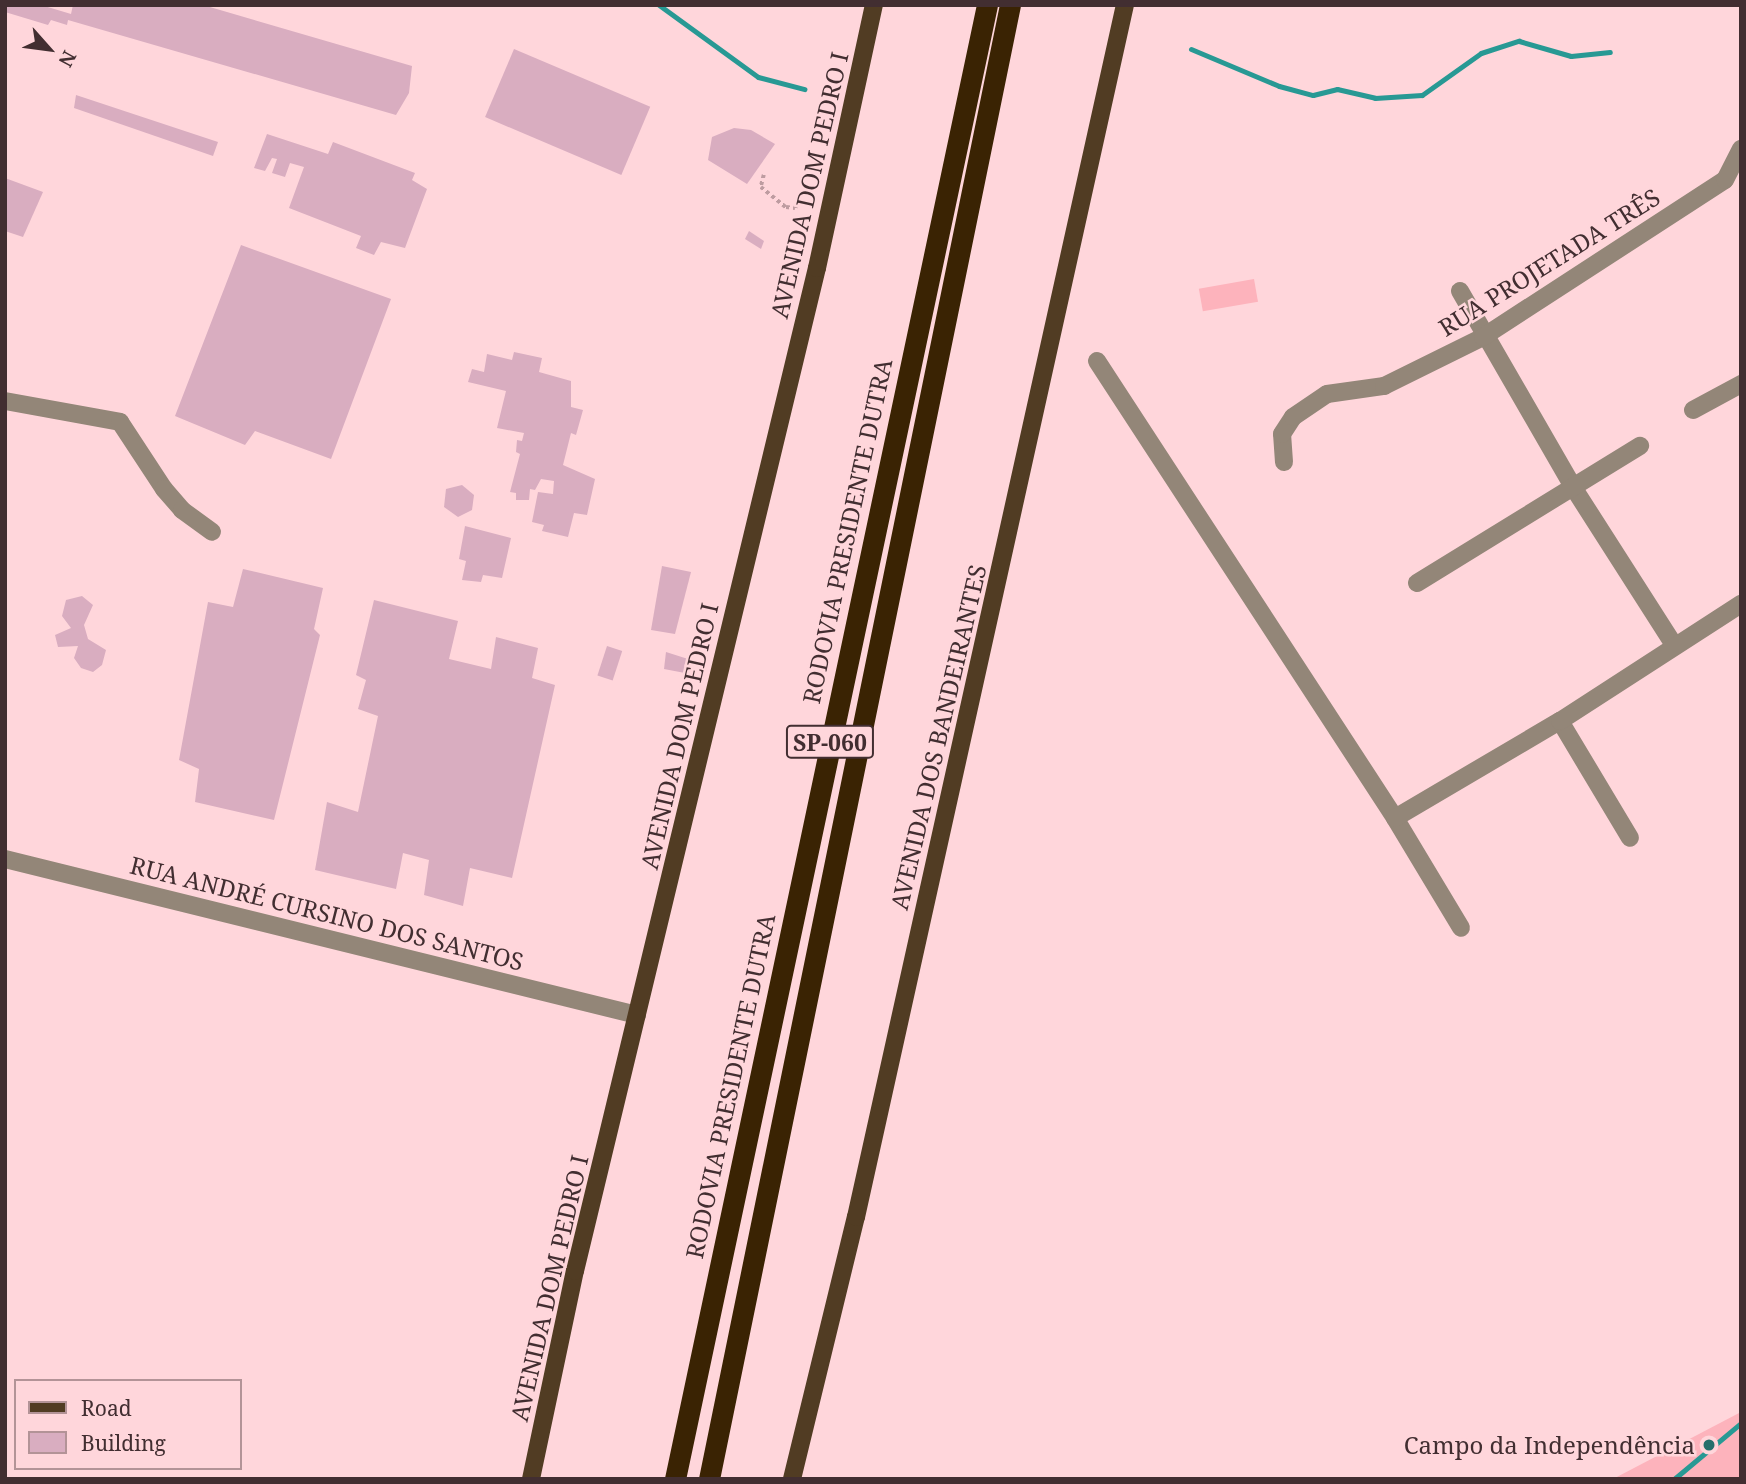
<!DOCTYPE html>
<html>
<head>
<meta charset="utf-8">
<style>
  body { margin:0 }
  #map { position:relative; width:1746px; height:1484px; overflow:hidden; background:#ffd6db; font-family:"Noto Serif",serif }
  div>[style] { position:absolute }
  .green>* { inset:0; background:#fdb3bc; transform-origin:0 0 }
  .stream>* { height:5px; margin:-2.5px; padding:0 2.5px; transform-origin:2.5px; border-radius:2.5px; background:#289994 }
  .building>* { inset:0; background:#d9adc0; transform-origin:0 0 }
  .path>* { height:3.5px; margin-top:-1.75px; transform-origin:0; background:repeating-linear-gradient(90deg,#be9ca1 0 3.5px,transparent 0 7px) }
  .minor>* { height:18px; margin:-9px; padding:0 9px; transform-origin:9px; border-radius:9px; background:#938678 }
  .major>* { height:18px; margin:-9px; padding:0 9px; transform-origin:9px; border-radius:9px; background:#513c23 }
  .highway>* { height:21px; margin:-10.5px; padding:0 10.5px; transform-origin:10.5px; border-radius:10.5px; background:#3a2303 }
  .dots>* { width:19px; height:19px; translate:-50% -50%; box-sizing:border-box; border:4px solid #ffd6db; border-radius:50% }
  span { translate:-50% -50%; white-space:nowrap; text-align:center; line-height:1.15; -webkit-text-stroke:5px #ffd6db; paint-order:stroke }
  .shield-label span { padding:2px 5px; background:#ffd6db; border:2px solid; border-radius:5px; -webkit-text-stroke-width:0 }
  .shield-label { font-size:23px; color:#422e31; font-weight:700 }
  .street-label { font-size:24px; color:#422e31 }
  .poi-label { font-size:24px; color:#422e31 }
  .right { translate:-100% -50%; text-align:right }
  .frame { position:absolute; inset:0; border:7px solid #422e31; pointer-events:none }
  .legend { position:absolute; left:14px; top:1379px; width:228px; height:91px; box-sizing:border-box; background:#ffd6db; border:2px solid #b39397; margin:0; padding:9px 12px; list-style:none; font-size:21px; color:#422e31 }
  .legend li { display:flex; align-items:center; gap:14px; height:35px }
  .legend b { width:35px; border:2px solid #b39397 }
  .north { position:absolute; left:14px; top:14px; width:70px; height:70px; -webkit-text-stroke:5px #ffd6db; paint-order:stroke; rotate:118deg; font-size:19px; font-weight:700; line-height:28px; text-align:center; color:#422e31 }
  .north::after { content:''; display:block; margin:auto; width:24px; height:32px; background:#422e31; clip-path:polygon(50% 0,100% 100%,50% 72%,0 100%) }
</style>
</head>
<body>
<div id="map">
  <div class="green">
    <div style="left:1254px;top:279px;width:23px;height:56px;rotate:80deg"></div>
    <div style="clip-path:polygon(1741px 1412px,1741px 1479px,1613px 1479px)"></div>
  </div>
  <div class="stream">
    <div style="left:659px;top:5px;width:122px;rotate:36deg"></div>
    <div style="left:758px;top:77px;width:48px;rotate:14.6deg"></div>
    <div style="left:1191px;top:49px;width:95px;rotate:22.8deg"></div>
    <div style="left:1279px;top:86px;width:35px;rotate:15deg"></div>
    <div style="left:1313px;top:95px;width:25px;rotate:-14deg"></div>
    <div style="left:1337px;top:89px;width:39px;rotate:13deg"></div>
    <div style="left:1375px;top:98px;width:47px;rotate:-3.7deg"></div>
    <div style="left:1422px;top:95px;width:72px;rotate:-35.4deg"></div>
    <div style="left:1481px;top:53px;width:40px;rotate:-18deg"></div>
    <div style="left:1519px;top:41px;width:54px;rotate:16.1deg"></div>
    <div style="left:1571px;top:56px;width:39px;rotate:-6deg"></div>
    <div style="left:1674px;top:1479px;width:87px;rotate:-39.9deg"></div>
  </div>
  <div class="building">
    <div style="clip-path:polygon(5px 5px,41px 5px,71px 14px,73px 5px,203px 5px,412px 66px,409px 93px,396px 115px,68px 20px,67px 25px,51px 20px,48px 25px,5px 12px)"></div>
    <div style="left:514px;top:49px;width:148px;height:74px;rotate:23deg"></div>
    <div style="clip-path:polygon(76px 95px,218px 142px,213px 156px,74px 108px)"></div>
    <div style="clip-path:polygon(734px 128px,751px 130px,775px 144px,747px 184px,708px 160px,712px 137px)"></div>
    <div style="clip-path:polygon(267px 134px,328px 154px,333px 142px,415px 173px,412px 180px,427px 189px,405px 248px,381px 242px,374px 255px,356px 248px,361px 236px,289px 208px,304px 167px,290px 163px,285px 177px,272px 173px,277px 159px,272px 158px,265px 171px,254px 168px)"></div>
    <div style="clip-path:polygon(5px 178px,43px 192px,23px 237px,5px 231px)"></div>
    <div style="clip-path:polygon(749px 231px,764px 241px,761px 249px,745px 239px)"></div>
    <div style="clip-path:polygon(241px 245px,391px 299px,331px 459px,255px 431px,245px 445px,175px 416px)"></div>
    <div style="clip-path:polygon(514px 352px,542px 358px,539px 372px,571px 381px,571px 407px,583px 410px,576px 435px,571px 433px,563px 465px,595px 479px,587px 515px,574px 513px,568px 537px,542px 531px,544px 525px,532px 522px,538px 492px,553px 494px,554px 481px,541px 479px,535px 490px,530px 489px,529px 500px,516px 500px,516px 493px,510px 492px,520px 454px,516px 452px,517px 440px,522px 441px,524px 433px,497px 428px,506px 391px,468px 382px,472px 369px,484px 372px,487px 354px,512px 360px)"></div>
    <div style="clip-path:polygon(462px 485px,474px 495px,472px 510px,458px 517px,444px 507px,446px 489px)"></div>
    <div style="clip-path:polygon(465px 526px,511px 538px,502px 578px,483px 575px,481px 582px,462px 580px,466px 561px,459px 559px)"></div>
    <div style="clip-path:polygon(662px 566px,691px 572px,675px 634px,651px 630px)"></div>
    <div style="clip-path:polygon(243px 569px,323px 588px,314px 629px,320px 635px,274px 820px,195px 802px,199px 769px,179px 760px,208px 602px,233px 607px)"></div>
    <div style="clip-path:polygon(82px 596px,93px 605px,84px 625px,88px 639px,106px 650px,102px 665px,93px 672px,81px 668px,74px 658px,78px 646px,58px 647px,55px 635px,71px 628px,62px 616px,66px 600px)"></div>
    <div style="clip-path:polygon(374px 600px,458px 621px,449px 659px,491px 669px,496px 637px,538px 648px,532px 678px,555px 685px,512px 878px,470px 868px,463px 906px,424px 895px,429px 860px,403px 853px,396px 889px,315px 870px,327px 802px,358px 812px,378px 716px,358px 709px,366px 680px,356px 675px)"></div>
    <div style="left:607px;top:646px;width:16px;height:31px;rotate:18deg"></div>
    <div style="clip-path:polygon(666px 652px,688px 659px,685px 673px,664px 669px)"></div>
  </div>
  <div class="path">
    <div style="left:764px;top:175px;width:12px;rotate:104deg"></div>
    <div style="left:761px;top:187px;width:32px;rotate:39deg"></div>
    <div style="left:786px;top:207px;width:9px;rotate:6deg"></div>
    <div style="left:795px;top:208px;width:10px;rotate:-66deg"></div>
  </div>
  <div class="minor">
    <div style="left:1460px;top:291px;width:226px;rotate:60deg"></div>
    <div style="left:1573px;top:487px;width:188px;rotate:57.4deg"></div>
    <div style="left:1097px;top:361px;width:546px;rotate:56.89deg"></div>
    <div style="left:1395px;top:818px;width:128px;rotate:59deg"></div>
    <div style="left:5px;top:401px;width:117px;rotate:10.3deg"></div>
    <div style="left:120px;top:422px;width:80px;rotate:56.7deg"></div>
    <div style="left:164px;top:489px;width:28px;rotate:49deg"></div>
    <div style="left:182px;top:510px;width:37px;rotate:36deg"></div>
    <div style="left:1693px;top:410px;width:55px;rotate:-28.4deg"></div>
    <div style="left:1284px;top:462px;width:28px;rotate:-94deg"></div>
    <div style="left:1282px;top:434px;width:20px;rotate:-57deg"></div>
    <div style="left:1293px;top:417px;width:41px;rotate:-34.1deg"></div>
    <div style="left:1327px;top:394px;width:58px;rotate:-8deg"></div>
    <div style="left:1384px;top:386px;width:110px;rotate:-26.3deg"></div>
    <div style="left:1483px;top:337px;width:288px;rotate:-33deg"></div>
    <div style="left:1725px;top:180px;width:35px;rotate:-63deg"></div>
    <div style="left:1417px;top:583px;width:262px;rotate:-31.6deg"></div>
    <div style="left:1560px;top:721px;width:136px;rotate:59.1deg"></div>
    <div style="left:1395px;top:818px;width:191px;rotate:-30.5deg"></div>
    <div style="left:1560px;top:721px;width:216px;rotate:-32.9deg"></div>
    <div style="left:5px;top:859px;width:651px;rotate:13.87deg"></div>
  </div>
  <div class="major">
    <div style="left:531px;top:1479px;width:213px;rotate:-78.1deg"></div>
    <div style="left:575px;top:1271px;width:1032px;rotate:-76.44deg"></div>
    <div style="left:817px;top:268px;width:269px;rotate:-77.8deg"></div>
    <div style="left:792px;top:1479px;width:270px;rotate:-76.3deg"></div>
    <div style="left:856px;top:1217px;width:1241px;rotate:-77.49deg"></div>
  </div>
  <div class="highway">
    <div style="left:675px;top:1479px;width:1507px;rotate:-78.05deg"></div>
    <div style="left:709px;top:1479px;width:1504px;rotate:-78.46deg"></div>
  </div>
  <div class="dots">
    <div style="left:1709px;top:1445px;background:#256f6c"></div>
  </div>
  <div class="shield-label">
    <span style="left:830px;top:742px">SP-060</span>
  </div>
  <div class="street-label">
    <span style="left:809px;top:185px;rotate:-77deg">AVENIDA DOM PEDRO I</span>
    <span style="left:1549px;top:262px;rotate:-32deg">RUA PROJETADA TRÊS</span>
    <span style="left:847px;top:531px;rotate:-78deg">RODOVIA PRESIDENTE DUTRA</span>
    <span style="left:679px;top:736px;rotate:-77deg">AVENIDA DOM PEDRO I</span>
    <span style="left:938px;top:737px;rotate:-77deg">AVENIDA DOS BANDEIRANTES</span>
    <span style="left:327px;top:913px;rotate:14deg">RUA ANDRÉ CURSINO DOS SANTOS</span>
    <span style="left:730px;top:1086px;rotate:-78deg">RODOVIA PRESIDENTE DUTRA</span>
    <span style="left:549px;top:1288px;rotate:-77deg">AVENIDA DOM PEDRO I</span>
  </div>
  <div class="poi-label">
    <span class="right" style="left:1695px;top:1445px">Campo da Independência</span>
  </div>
  <div class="frame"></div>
  <ul class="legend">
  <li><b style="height:9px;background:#513c23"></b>Road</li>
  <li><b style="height:19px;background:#d9adc0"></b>Building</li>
  </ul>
  <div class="north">N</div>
</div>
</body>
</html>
